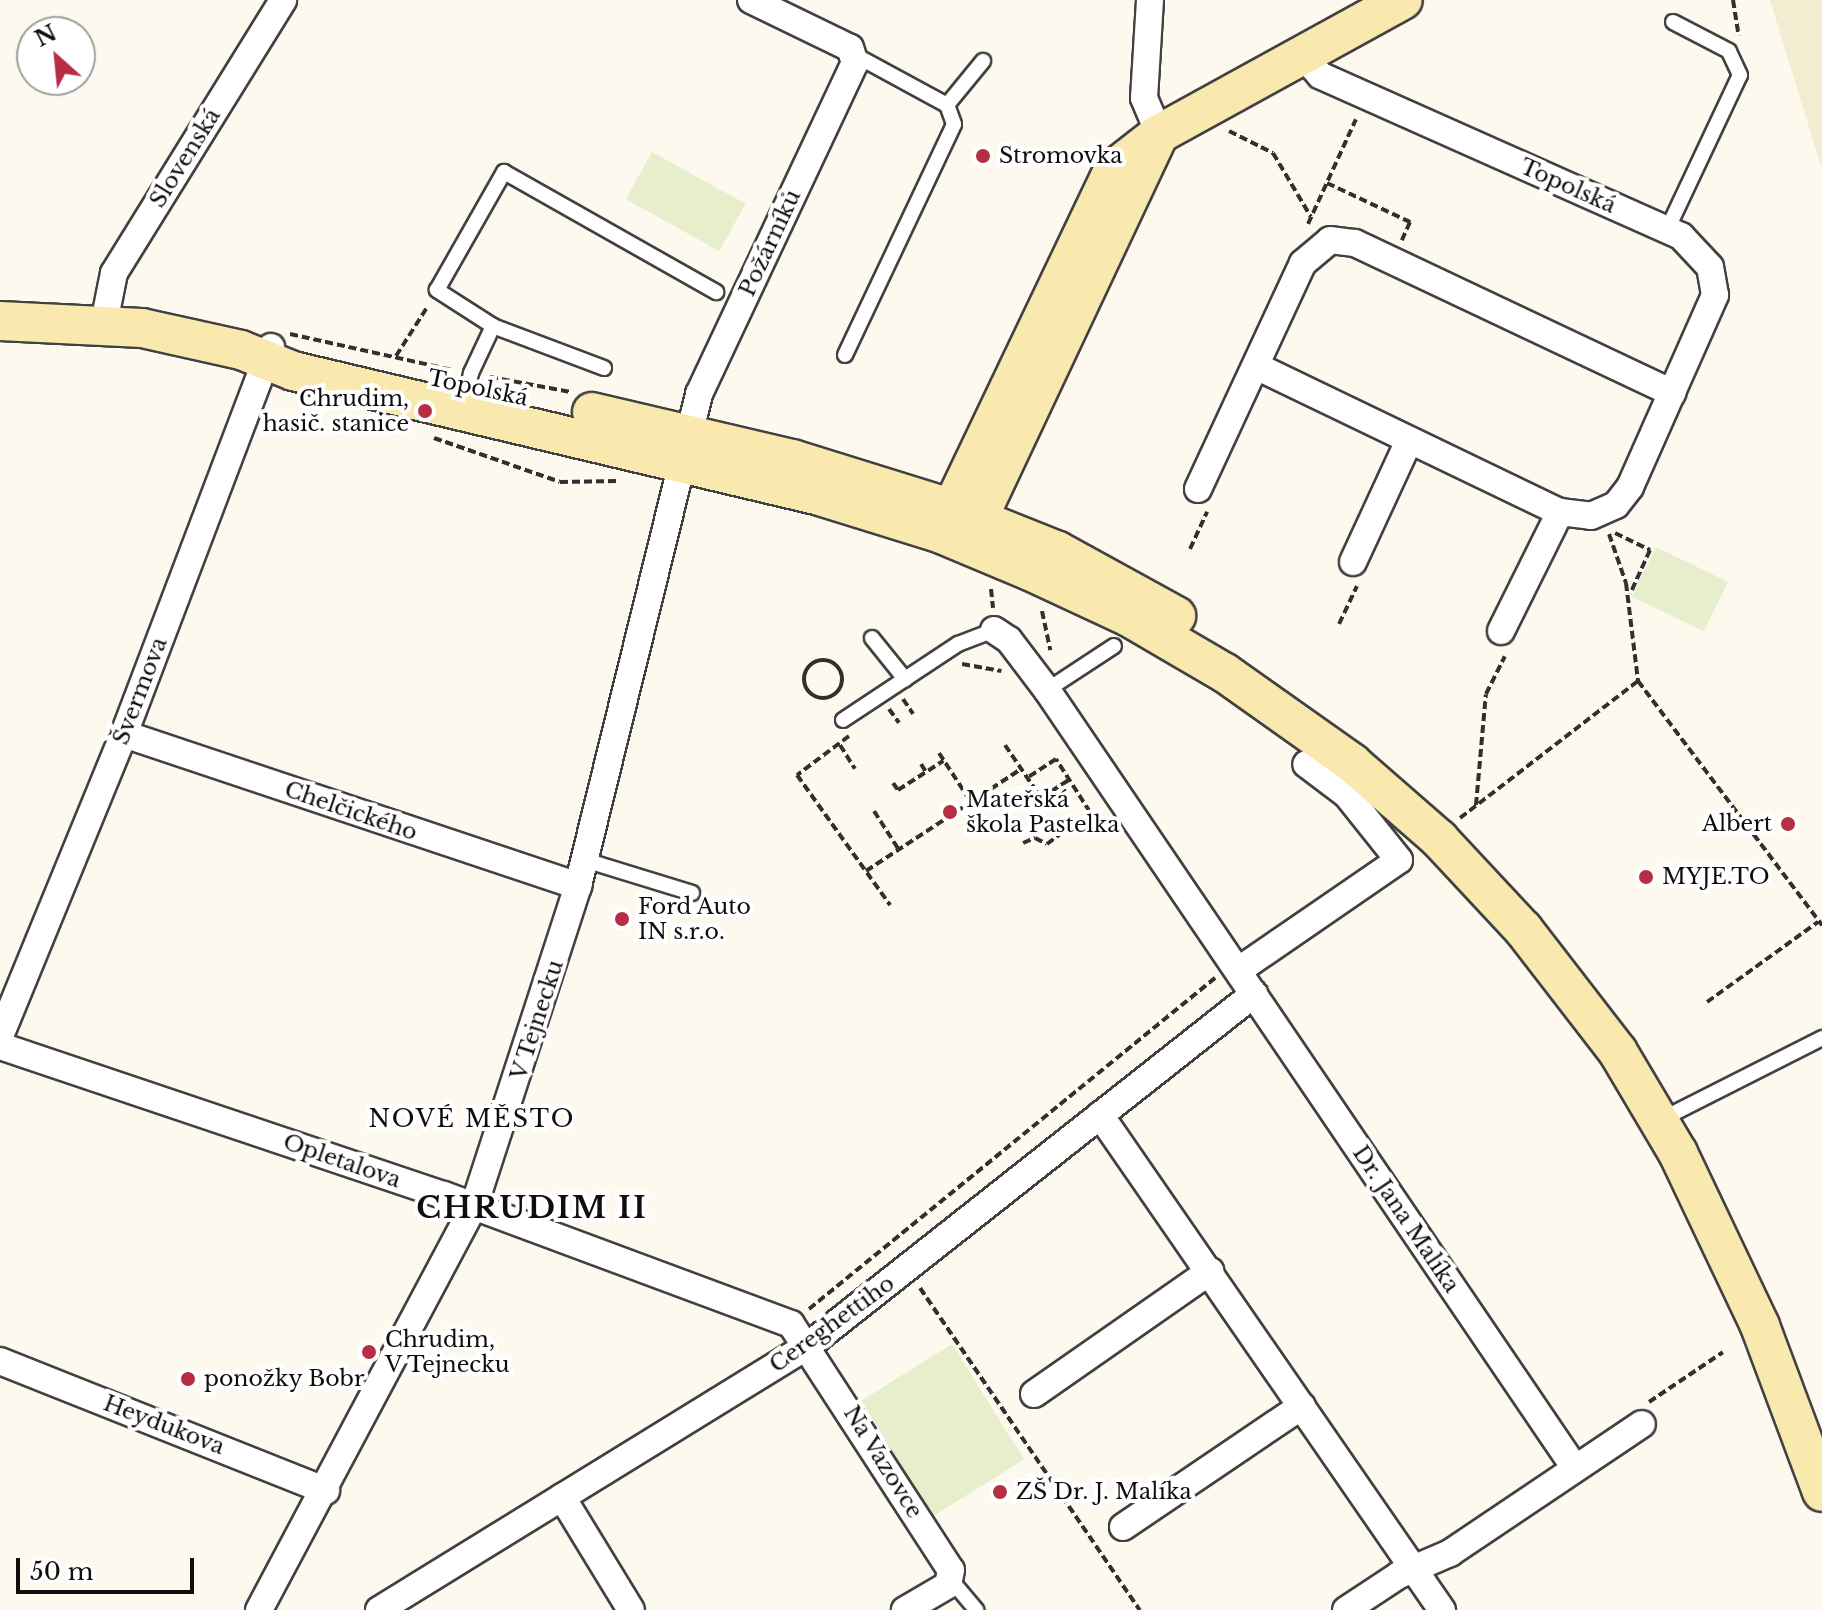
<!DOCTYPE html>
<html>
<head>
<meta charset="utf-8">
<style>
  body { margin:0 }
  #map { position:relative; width:1822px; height:1610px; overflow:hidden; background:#fef9ef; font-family:"Libre Baskerville",serif }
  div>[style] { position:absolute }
  .farmland>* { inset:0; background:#f3ecd1 }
  .pitch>* { inset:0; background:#e6eecc; transform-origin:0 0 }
  .path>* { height:4px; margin-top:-2px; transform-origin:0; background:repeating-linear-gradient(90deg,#303030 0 8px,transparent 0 12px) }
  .path>.ring { margin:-2px; padding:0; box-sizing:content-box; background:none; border:4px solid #303030; border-radius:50% }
  .roads { filter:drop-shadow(2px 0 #414141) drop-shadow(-2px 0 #414141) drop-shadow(0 2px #414141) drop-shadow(0 -2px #414141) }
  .lane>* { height:14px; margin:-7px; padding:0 7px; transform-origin:7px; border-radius:7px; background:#fff }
  .street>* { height:26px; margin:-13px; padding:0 13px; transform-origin:13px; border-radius:13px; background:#fff }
  .secondary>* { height:38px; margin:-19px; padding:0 19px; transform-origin:19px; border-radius:19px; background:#fae9ae }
  .dots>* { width:22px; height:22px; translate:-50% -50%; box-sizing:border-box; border:4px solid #fff; border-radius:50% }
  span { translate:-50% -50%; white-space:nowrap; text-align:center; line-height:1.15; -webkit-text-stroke:8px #fff; paint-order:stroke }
  .poi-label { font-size:22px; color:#0e0e0e }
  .left { translate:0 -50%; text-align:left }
  .right { translate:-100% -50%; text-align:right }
  .street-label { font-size:22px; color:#0e0e0e }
  .neighbourhood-label { font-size:24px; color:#0e0e0e; letter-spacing:2px }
  .district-label { font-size:30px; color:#0e0e0e; font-weight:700; letter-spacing:2px }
  .north { position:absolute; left:16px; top:16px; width:80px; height:80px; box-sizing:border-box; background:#fff; border:2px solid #9f9f9f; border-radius:50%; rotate:333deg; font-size:22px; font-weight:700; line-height:32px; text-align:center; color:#0e0e0e }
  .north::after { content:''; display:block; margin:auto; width:28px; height:36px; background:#b62d44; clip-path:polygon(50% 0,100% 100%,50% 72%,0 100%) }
  .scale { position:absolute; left:16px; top:1558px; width:178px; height:36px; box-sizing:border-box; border:4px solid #0e0e0e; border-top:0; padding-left:10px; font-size:24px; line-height:28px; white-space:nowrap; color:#0e0e0e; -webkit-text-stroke:6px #fff; paint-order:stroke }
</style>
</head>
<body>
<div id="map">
  <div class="farmland">
    <div style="clip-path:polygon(1770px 0,1822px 0,1822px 169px,1815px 147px)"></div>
  </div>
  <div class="pitch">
    <div style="left:652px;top:152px;width:107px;height:54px;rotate:29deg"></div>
    <div style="left:1656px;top:547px;width:80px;height:55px;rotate:26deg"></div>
    <div style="left:952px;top:1344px;width:136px;height:107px;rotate:58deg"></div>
  </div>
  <div class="path">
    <div style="left:1733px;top:0;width:36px;rotate:81deg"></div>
    <div style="left:1229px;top:131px;width:49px;rotate:26.6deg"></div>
    <div style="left:1273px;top:153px;width:74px;rotate:59.3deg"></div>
    <div style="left:1327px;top:183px;width:92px;rotate:25.2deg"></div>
    <div style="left:1410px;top:222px;width:20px;rotate:114deg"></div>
    <div style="left:1308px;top:224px;width:115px;rotate:-65.4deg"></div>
    <div style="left:290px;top:334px;width:167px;rotate:12.5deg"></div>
    <div style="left:396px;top:356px;width:59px;rotate:-57.4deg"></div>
    <div style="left:490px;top:377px;width:82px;rotate:10.5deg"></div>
    <div style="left:434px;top:438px;width:133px;rotate:19.2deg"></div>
    <div style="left:560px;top:482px;width:58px;rotate:-1deg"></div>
    <div style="left:1615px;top:533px;width:39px;rotate:26deg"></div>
    <div style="left:1650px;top:550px;width:48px;rotate:114.4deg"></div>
    <div style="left:1609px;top:534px;width:52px;rotate:70.9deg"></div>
    <div style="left:1626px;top:583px;width:99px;rotate:83deg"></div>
    <div style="left:1638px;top:681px;width:306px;rotate:53deg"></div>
    <div style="left:1190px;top:549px;width:41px;rotate:-65.3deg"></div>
    <div style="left:991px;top:589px;width:19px;rotate:84deg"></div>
    <div style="left:1042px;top:611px;width:40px;rotate:78deg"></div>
    <div style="left:1339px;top:624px;width:42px;rotate:-64.7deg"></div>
    <div class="ring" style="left:804px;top:660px;width:34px;height:34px"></div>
    <div style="left:962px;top:664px;width:40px;rotate:10deg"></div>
    <div style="left:903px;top:699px;width:18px;rotate:56deg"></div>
    <div style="left:889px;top:709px;width:17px;rotate:54deg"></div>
    <div style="left:849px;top:736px;width:65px;rotate:143.1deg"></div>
    <div style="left:797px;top:775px;width:160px;rotate:54.4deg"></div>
    <div style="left:840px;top:745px;width:28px;rotate:58deg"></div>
    <div style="left:1005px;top:745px;width:64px;rotate:55.8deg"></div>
    <div style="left:1041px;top:798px;width:33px;rotate:-33deg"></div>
    <div style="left:939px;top:753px;width:59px;rotate:56.9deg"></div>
    <div style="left:971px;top:802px;width:60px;rotate:-33.4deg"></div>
    <div style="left:921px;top:764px;width:9px;rotate:58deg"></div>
    <div style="left:893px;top:783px;width:9px;rotate:54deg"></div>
    <div style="left:898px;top:790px;width:54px;rotate:-32.8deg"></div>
    <div style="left:1476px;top:805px;width:111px;rotate:-84.9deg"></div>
    <div style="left:1486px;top:694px;width:42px;rotate:-63.4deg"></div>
    <div style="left:874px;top:811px;width:46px;rotate:57.3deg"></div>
    <div style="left:1460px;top:818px;width:225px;rotate:-37.6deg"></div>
    <div style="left:1023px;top:843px;width:13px;rotate:-23deg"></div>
    <div style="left:1035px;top:838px;width:13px;rotate:27deg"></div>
    <div style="left:1047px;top:844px;width:54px;rotate:-36.7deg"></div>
    <div style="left:1090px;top:812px;width:63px;rotate:-122.7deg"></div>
    <div style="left:1056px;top:759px;width:35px;rotate:147deg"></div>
    <div style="left:866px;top:871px;width:126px;rotate:-33.3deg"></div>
    <div style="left:1707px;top:1002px;width:137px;rotate:-35.8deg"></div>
    <div style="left:920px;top:1288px;width:390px;rotate:55.7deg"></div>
    <div style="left:809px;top:1309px;width:524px;rotate:-39.19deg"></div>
    <div style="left:1649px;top:1402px;width:89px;rotate:-34deg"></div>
  </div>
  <div class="roads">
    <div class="lane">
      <div style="left:947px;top:105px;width:57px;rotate:-50.7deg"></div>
      <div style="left:1667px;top:230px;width:171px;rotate:-64.8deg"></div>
      <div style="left:1740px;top:75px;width:26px;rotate:-115deg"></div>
      <div style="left:1729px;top:51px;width:63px;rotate:-152.6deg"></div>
      <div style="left:845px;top:355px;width:255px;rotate:-64.7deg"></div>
      <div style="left:954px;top:124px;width:20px;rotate:-110deg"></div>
      <div style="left:947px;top:105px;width:105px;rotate:-151.5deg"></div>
      <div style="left:604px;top:368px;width:119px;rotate:-159.3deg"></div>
      <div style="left:493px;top:326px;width:67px;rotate:-147.3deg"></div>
      <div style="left:437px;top:290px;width:136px;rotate:-60.4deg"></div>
      <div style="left:504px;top:172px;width:244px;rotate:29.5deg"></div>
      <div style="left:463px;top:408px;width:36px;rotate:-77deg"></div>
      <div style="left:471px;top:373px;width:52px;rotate:-64.9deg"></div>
      <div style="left:872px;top:638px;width:53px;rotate:51.2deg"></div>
      <div style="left:1047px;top:690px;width:80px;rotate:-33.3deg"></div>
      <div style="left:843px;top:720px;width:138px;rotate:-33.5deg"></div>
      <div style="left:958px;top:644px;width:39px;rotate:-21deg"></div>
      <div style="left:585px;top:860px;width:112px;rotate:17.1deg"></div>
      <div style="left:1660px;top:1120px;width:182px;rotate:-26.8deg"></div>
      <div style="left:952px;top:1581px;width:38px;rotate:50deg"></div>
    </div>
    <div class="street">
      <div style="left:1150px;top:0;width:98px;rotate:93.5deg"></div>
      <div style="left:1144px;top:98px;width:39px;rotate:67deg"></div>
      <div style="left:104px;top:323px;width:51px;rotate:-78.7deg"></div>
      <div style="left:114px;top:273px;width:321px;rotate:-58.2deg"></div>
      <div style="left:1256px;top:366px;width:337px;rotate:25.7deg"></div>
      <div style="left:1560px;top:512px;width:31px;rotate:7deg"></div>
      <div style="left:1591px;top:516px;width:27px;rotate:-24deg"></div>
      <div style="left:1616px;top:505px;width:23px;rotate:-52deg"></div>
      <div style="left:1630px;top:487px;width:210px;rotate:-66.1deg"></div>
      <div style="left:1715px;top:295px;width:28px;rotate:-100deg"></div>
      <div style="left:1710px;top:267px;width:42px;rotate:-133.1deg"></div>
      <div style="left:1681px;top:236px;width:395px;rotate:-156deg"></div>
      <div style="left:1320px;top:75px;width:28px;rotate:-132deg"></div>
      <div style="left:1198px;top:489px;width:249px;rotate:-65.1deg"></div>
      <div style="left:1303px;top:263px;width:35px;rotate:-40deg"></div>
      <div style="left:1330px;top:240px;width:25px;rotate:7deg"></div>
      <div style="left:1355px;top:243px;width:351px;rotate:25.3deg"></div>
      <div style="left:1353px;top:562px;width:131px;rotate:-65.2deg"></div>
      <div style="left:994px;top:630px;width:18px;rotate:34deg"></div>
      <div style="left:1009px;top:640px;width:63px;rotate:52.8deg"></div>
      <div style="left:1047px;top:690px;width:940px;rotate:55.84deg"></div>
      <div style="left:1501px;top:631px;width:133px;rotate:-63.6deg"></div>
      <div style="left:124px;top:734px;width:479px;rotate:18.5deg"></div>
      <div style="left:1239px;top:970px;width:194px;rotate:-34.5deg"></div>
      <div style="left:1399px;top:860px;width:83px;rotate:-128.7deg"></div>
      <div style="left:1347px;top:795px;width:51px;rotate:-142.9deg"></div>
      <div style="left:0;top:1036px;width:326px;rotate:-67.7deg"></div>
      <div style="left:124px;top:734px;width:414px;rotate:-69.2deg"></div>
      <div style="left:0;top:1046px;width:468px;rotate:18.6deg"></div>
      <div style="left:444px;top:1195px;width:370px;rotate:20.4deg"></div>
      <div style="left:791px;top:1324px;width:293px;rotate:57deg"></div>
      <div style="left:951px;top:1570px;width:15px;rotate:101deg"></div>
      <div style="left:948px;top:1585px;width:50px;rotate:149.8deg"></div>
      <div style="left:1100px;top:1115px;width:602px;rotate:55.36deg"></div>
      <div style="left:0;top:1361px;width:351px;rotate:21.7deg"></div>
      <div style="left:1034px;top:1394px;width:215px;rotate:-34.9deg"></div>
      <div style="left:562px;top:1497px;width:132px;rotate:58.6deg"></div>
      <div style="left:1123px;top:1527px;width:216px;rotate:-34.1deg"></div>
      <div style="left:259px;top:1610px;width:458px;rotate:-62deg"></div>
      <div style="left:474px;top:1206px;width:336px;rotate:-72deg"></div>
      <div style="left:578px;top:886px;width:507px;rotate:-76.18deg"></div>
      <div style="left:699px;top:394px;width:366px;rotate:-64.8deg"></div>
      <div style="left:855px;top:63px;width:16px;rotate:-108deg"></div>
      <div style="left:850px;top:48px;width:110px;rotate:-154.1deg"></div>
      <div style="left:379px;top:1610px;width:505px;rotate:-31.64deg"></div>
      <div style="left:809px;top:1345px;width:567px;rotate:-38.27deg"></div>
      <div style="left:1346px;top:1610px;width:64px;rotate:-33.4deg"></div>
      <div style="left:1399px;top:1575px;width:56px;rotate:-23.3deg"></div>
      <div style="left:1450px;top:1553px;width:231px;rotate:-33.9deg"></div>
    </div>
    <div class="secondary">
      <div style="left:0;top:321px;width:142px;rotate:2.8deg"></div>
      <div style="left:142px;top:328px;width:101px;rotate:12.5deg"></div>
      <div style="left:241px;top:350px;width:56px;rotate:22deg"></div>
      <div style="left:293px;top:371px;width:542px;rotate:13.34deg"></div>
      <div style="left:820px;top:496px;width:125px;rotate:17.3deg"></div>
      <div style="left:939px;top:533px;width:99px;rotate:22.7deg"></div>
      <div style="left:1030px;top:571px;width:109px;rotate:24.9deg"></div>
      <div style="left:1129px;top:617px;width:111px;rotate:30.3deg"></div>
      <div style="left:1225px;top:673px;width:156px;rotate:35.3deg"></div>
      <div style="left:1352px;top:763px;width:116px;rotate:41.1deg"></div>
      <div style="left:1439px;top:839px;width:123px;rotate:47deg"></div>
      <div style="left:1523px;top:929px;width:155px;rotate:52.3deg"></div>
      <div style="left:1618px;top:1052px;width:117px;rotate:59.3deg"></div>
      <div style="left:1678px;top:1153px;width:191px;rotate:64.6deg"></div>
      <div style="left:1760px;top:1326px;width:177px;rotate:69.5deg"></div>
      <div style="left:592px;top:412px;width:205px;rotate:13.2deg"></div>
      <div style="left:792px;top:459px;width:165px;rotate:17.2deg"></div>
      <div style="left:950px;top:508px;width:116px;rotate:21.7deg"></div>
      <div style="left:1058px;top:551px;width:135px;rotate:28.8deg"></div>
      <div style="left:941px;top:531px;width:401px;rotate:-64.5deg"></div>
      <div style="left:1114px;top:169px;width:57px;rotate:-37.9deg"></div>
      <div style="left:1159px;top:134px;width:278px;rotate:-28.8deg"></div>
      <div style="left:968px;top:540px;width:442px;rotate:-64.8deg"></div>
    </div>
  </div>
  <div class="dots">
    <div style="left:983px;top:156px;background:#b62d44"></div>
    <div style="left:425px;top:411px;background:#b62d44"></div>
    <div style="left:950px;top:812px;background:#b62d44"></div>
    <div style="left:1788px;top:824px;background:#b62d44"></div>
    <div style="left:1646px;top:877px;background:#b62d44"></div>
    <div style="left:622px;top:919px;background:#b62d44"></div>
    <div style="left:369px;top:1352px;background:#b62d44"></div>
    <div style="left:188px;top:1379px;background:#b62d44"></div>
    <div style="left:1000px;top:1492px;background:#b62d44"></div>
  </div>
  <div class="poi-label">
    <span class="left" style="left:999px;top:156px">Stromovka</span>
    <span class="right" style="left:409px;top:411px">Chrudim,<br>hasič. stanice</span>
    <span class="left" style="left:966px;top:812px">Mateřská<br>škola Pastelka</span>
    <span class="right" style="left:1772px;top:824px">Albert</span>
    <span class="left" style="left:1662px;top:877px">MYJE.TO</span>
    <span class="left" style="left:638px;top:919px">Ford Auto<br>IN s.r.o.</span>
    <span class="left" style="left:385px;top:1352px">Chrudim,<br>V Tejnecku</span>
    <span class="left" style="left:204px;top:1379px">ponožky Bobr</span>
    <span class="left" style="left:1016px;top:1492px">ZŠ Dr. J. Malíka</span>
  </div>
  <div class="street-label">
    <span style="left:185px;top:158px;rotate:-58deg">Slovenská</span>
    <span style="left:1568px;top:186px;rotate:24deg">Topolská</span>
    <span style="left:770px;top:243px;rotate:-65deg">Požárníků</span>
    <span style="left:478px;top:388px;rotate:12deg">Topolská</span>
    <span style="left:140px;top:691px;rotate:-69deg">Švermova</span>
    <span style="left:351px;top:811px;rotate:19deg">Chelčického</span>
    <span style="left:537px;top:1020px;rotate:-72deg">V Tejnecku</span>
    <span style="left:342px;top:1161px;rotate:19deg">Opletalova</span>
    <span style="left:1406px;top:1219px;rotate:56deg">Dr. Jana Malíka</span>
    <span style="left:832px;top:1324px;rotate:-36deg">Cereghettiho</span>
    <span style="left:164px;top:1425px;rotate:21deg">Heydukova</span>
    <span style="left:883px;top:1462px;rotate:58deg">Na Vazovce</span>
  </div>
  <div class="neighbourhood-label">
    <span style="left:472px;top:1119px">NOVÉ MĚSTO</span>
  </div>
  <div class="district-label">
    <span style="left:532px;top:1208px">CHRUDIM II</span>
  </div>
  <div class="north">N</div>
  <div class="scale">50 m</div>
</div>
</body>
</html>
